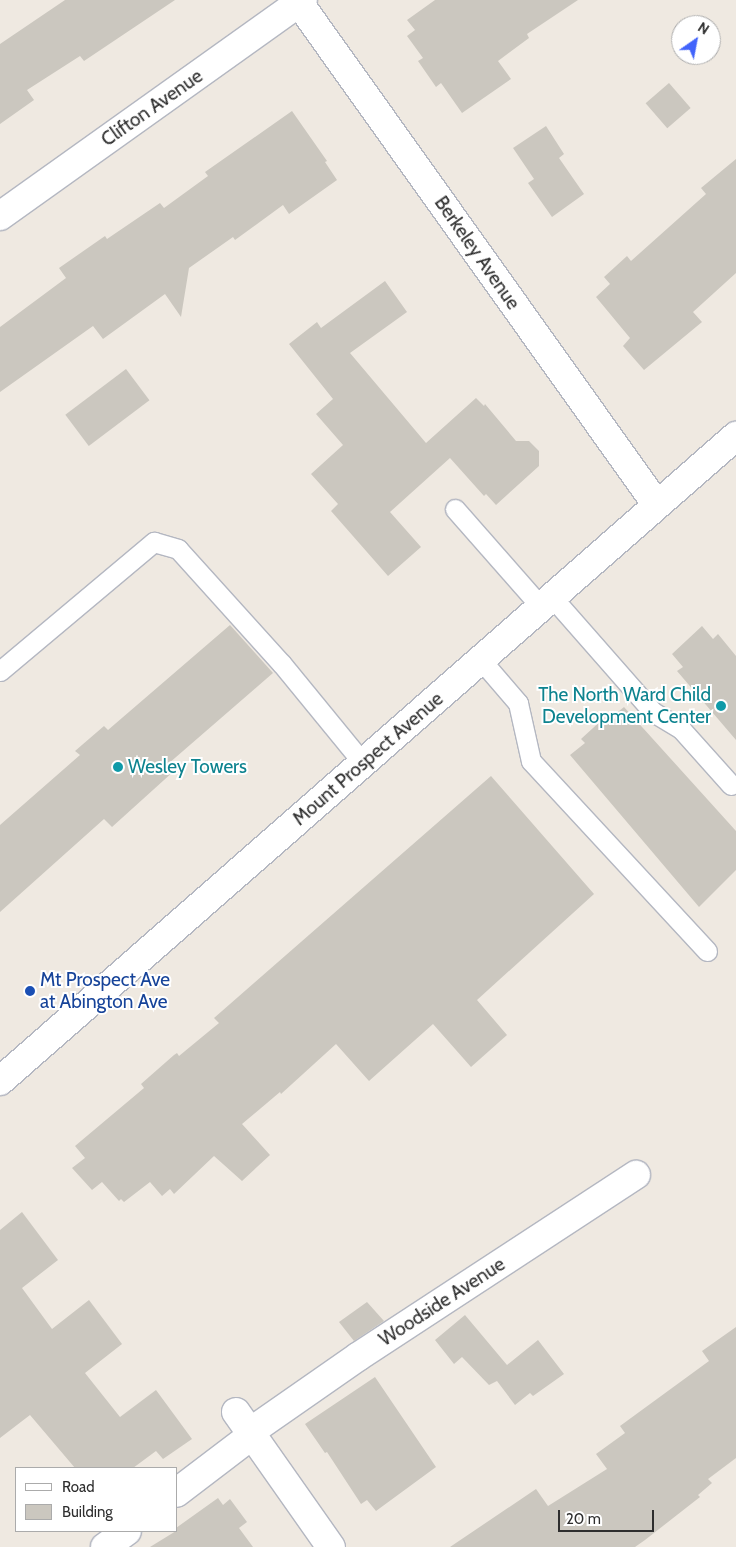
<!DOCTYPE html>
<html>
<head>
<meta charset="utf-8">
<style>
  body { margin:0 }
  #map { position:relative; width:736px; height:1547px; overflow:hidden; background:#efe9e1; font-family:Cabin,sans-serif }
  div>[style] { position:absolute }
  .building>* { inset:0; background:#cbc7bf; transform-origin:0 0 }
  .roads { filter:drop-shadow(1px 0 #b4b7c1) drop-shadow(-1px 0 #b4b7c1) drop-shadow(0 1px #b4b7c1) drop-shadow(0 -1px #b4b7c1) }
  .service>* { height:19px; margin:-9.5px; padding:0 9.5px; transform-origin:9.5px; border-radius:9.5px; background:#fff }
  .minor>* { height:28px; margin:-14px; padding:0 14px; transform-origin:14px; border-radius:14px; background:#fff }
  .tertiary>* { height:28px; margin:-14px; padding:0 14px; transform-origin:14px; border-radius:14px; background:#fff }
  .secondary>* { height:28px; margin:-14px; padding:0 14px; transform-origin:14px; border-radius:14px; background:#fff }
  .dots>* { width:14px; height:14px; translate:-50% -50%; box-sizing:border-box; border:2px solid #fff; border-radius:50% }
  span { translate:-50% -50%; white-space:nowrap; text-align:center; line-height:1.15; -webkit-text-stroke:4px #fff; paint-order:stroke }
  .street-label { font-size:19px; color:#2e2e2e }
  .culture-label { font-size:19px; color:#0d838f }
  .right { translate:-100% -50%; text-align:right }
  .left { translate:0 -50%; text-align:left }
  .transit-label { font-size:19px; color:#164399 }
  .legend { position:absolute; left:15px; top:1467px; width:162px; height:65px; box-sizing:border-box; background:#fff; border:1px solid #ababab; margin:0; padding:6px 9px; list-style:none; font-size:15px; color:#2e2e2e }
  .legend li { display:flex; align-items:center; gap:10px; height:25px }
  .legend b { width:25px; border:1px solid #ababab }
  .north { position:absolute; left:671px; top:15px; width:50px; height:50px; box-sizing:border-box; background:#fff; border:1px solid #ababab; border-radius:50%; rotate:33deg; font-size:14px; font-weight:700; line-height:20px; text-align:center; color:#2e2e2e }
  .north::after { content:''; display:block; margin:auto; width:18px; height:22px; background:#4264fb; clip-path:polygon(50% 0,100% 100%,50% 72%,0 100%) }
  .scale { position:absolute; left:558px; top:1510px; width:96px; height:22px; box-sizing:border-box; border:2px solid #2e2e2e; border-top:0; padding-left:6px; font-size:15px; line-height:18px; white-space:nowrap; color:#2e2e2e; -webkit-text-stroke:4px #fff; paint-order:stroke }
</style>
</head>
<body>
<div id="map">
  <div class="building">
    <div style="clip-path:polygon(65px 0,175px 0,84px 61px,80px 56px,27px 90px,34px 100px,0 124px,0 44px)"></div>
    <div style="clip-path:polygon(435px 0,578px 0,527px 34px,529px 38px,498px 61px,511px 79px,462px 113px,441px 83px,436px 87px,418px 61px,423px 58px,407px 36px,415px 30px,407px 20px)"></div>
    <div style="left:669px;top:83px;width:33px;height:31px;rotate:49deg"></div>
    <div style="clip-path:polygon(292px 111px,327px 161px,325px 162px,337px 180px,289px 214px,283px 205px,235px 240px,233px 237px,189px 268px,181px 317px,165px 294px,103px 339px,93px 326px,0 392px,0 327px,66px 278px,59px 268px,105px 236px,107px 239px,160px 203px,164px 208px,208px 176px,205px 172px)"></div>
    <div style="clip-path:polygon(546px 126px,564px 154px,559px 158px,584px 194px,552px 217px,528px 183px,534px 179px,513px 148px)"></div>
    <div style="clip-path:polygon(736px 159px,736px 273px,693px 312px,702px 322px,644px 370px,623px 346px,630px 338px,596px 297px,610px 284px,604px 277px,627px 256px,631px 261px,706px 194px,701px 188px)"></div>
    <div style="clip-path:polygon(385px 281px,407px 312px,350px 353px,426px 443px,476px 398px,484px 406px,485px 404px,516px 441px,529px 441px,539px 451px,539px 466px,496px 505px,486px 494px,484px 496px,450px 458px,390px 512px,421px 547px,388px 576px,331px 511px,338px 504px,311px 474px,343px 445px,316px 414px,333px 399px,289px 344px,317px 322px,321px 328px)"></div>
    <div style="left:126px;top:369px;width:39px;height:76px;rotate:53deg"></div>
    <div style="clip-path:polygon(230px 625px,273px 673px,168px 764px,174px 771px,112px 827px,104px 819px,0 912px,0 825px,80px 755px,75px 751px,104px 726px,108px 730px)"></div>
    <div style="clip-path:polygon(702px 626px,713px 639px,718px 634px,736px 656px,736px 740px,677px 671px,683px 667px,672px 654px)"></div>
    <div style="clip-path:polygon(624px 707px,736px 831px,736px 870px,699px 907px,570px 755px,585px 743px,581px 739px,605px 717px,608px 720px)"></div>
    <div style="clip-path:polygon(491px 776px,594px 894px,477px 1000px,507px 1035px,471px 1067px,433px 1024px,369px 1081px,336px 1044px,281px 1094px,280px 1092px,242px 1124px,270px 1155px,242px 1181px,214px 1156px,174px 1194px,170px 1189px,162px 1196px,150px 1182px,124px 1202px,121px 1199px,119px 1201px,102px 1182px,92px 1190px,72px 1168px,85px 1158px,75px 1146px,144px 1088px,141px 1084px,174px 1055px,177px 1053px,179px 1056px,219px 1023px,214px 1018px)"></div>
    <div style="clip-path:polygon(22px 1212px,58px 1260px,22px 1288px,52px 1329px,89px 1300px,122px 1344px,85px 1373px,120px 1417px,156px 1390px,192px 1439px,163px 1459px,156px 1451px,133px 1468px,75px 1468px,30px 1415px,0 1438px,0 1230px)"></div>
    <div style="clip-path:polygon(367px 1302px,384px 1321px,354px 1341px,339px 1322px)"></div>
    <div style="clip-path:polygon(465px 1315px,507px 1365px,538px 1340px,564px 1374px,533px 1396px,530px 1393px,515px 1405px,497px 1381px,489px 1385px,462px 1357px,454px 1364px,435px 1340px)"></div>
    <div style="clip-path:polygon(736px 1327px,736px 1458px,708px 1479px,712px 1483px,698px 1495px,700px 1497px,645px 1540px,635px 1547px,450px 1547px,536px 1489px,548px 1506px,607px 1469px,596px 1454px,625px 1433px,620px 1426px,709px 1361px,702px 1351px)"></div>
    <div style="clip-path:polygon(375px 1377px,436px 1467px,376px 1511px,367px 1500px,361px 1504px,327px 1452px,325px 1453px,305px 1424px)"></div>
    <div style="clip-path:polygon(218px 1498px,223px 1505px,230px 1499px,247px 1522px,239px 1528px,253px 1547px,150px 1547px,176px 1531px,176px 1528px)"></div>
  </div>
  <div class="roads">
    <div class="service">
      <div style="left:455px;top:509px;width:130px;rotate:48.7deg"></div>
      <div style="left:552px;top:597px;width:153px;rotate:48.7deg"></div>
      <div style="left:653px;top:712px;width:33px;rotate:31deg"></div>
      <div style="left:681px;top:729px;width:75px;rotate:48.2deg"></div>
      <div style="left:481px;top:660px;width:57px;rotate:49.3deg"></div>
      <div style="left:518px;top:703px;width:59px;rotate:77.4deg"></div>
      <div style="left:531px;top:761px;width:259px;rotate:47.2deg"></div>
      <div style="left:0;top:671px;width:201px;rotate:-40deg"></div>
      <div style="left:154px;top:542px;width:25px;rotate:16deg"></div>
      <div style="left:178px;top:549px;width:155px;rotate:47.9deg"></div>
      <div style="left:282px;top:664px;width:128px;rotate:50.7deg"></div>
    </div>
    <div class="minor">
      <div style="left:297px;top:0;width:620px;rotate:54.52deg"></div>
      <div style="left:236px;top:1412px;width:165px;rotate:54.9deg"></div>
      <div style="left:250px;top:1432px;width:133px;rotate:-34.9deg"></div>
      <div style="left:359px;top:1356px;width:331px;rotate:-33.2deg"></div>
      <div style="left:176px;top:1493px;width:96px;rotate:-37.3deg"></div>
      <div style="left:105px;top:1547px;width:27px;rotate:-36deg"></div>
    </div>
    <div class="tertiary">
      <div style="left:0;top:216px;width:372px;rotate:-35.5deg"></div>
    </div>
    <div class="secondary">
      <div style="left:0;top:1081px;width:979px;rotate:-41.23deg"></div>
    </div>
  </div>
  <div class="dots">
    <div style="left:721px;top:706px;background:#0f9aa8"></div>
    <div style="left:118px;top:767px;background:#0f9aa8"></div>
    <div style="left:30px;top:991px;background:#1a4fb4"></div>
  </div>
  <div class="street-label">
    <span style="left:152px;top:108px;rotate:-35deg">Clifton Avenue</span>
    <span style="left:477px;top:253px;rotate:55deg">Berkeley Avenue</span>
    <span style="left:368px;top:759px;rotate:-41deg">Mount Prospect Avenue</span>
    <span style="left:442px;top:1302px;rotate:-33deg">Woodside Avenue</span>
  </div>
  <div class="culture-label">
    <span class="right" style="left:711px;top:706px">The North Ward Child<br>Development Center</span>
    <span class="left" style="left:128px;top:767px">Wesley Towers</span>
  </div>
  <div class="transit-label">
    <span class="left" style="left:40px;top:991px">Mt Prospect Ave<br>at Abington Ave</span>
  </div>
  <ul class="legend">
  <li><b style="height:6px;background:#fff"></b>Road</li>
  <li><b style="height:14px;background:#cbc7bf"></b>Building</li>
  </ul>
  <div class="north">N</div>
  <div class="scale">20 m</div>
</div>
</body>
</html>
